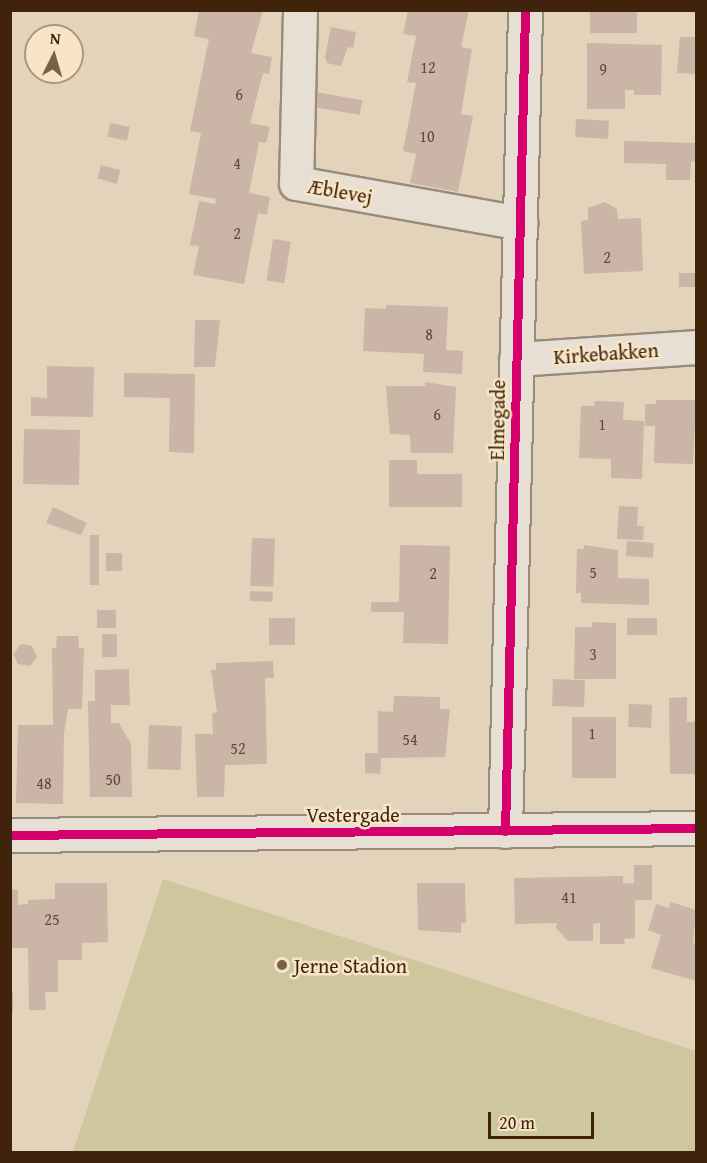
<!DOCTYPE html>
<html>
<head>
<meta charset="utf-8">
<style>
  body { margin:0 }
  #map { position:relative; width:707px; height:1163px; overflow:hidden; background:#e3d3ba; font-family:"Gentium Book Plus",serif }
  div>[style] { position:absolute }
  .green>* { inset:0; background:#cec79e }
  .building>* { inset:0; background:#cbb5a7; transform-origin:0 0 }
  .roads { filter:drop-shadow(2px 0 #988b7a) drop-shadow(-2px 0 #988b7a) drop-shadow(0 2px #988b7a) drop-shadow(0 -2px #988b7a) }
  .street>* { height:33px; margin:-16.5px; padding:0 16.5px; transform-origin:16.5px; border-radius:16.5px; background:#e7dfd3 }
  .cycleway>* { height:9px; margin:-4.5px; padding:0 4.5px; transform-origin:4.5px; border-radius:4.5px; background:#d6006c }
  .dots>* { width:16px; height:16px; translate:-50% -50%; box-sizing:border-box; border:3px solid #f8e5c7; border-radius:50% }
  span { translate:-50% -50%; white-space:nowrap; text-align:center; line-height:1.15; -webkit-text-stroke:5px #f8e5c7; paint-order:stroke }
  .number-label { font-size:16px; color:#634832 }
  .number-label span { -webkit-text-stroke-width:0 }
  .street-label { font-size:20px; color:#40230b }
  .poi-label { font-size:20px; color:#40230b }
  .left { translate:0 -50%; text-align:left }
  .frame { position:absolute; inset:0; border:12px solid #40230b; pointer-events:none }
  .north { position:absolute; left:24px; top:24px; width:60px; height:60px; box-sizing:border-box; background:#f8e5c7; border:2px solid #ae977c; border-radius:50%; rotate:5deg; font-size:16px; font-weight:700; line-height:24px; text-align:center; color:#40230b }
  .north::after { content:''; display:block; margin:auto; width:21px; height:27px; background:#796148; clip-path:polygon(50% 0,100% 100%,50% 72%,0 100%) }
  .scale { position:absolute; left:488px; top:1112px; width:106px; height:27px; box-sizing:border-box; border:3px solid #40230b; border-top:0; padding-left:8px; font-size:18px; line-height:21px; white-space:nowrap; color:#40230b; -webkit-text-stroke:4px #f8e5c7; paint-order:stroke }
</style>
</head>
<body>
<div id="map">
  <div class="green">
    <div style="clip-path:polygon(163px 879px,696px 1051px,696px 1152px,73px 1152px)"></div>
  </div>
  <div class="building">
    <div style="clip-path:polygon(199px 10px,263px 10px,251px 53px,272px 57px,269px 74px,263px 73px,250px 123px,270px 127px,266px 143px,259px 142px,249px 193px,270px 197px,267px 215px,258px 213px,244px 284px,193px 275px,199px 246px,190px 245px,199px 201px,215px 204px,216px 199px,189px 194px,201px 133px,190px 131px,209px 39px,194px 36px)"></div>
    <div style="clip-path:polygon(408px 10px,469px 10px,461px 47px,472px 49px,461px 114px,473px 116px,458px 192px,410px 183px,416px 154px,403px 151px,416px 83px,407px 82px,416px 36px,403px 34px)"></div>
    <div style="left:590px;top:10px;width:47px;height:23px"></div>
    <div style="clip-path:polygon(331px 27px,356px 32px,353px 48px,348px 47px,341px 66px,327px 63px,325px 57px)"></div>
    <div style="clip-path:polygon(680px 37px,696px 37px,696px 74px,677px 73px)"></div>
    <div style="clip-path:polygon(587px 43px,662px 45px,661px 95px,634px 95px,634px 90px,625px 90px,625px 109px,587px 109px)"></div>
    <div style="left:315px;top:92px;width:48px;height:15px;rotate:10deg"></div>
    <div style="left:576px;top:119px;width:33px;height:18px;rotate:3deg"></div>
    <div style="left:110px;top:123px;width:20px;height:14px;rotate:11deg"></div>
    <div style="clip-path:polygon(624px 141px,696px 143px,696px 162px,691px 161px,690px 180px,666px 180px,666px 164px,624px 163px)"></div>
    <div style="left:101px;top:165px;width:20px;height:14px;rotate:15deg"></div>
    <div style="clip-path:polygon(604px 202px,617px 209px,618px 219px,641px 218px,643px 271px,584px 274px,581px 221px,588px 220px,588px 208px)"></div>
    <div style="left:273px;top:239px;width:18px;height:42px;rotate:9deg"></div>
    <div style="left:696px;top:273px;width:14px;height:17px;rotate:90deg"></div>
    <div style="clip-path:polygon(386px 305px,448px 307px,446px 350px,463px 351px,462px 374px,423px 372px,424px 354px,363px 351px,365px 308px,386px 309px)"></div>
    <div style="clip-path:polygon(195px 320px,220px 320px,215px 367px,194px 367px)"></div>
    <div style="clip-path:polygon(47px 366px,94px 367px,93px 417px,31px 416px,31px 397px,47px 398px)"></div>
    <div style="clip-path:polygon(124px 373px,195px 374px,194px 453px,169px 452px,170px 398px,124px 397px)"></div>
    <div style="clip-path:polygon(425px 382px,456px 387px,453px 453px,411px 453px,410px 435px,390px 434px,386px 386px,425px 386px)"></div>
    <div style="clip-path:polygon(656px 400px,696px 400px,693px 464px,654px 463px,655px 426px,645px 426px,645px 404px,656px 404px)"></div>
    <div style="clip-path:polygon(595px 401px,624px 402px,623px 420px,644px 421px,642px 479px,611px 478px,611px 459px,579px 458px,581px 406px,594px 406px)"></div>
    <div style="left:24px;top:429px;width:56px;height:55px;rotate:1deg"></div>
    <div style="clip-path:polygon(389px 460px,417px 460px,417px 474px,462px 474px,462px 507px,389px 507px)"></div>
    <div style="clip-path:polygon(619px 506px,638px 507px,637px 526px,644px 526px,643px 540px,617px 539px)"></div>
    <div style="clip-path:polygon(53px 507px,87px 523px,81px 535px,46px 523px)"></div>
    <div style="left:90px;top:535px;width:9px;height:50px"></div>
    <div style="left:252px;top:538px;width:23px;height:48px;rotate:2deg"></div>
    <div style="left:627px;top:541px;width:27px;height:15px;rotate:4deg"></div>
    <div style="clip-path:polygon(400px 545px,450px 546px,448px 644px,403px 643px,404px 612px,371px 612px,371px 602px,399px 602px)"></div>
    <div style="clip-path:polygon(584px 545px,618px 550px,618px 578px,649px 579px,649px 605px,581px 603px,581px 593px,576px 593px,577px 549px,584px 549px)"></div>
    <div style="left:106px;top:553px;width:16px;height:18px"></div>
    <div style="left:250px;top:591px;width:23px;height:10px;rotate:2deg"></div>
    <div style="left:116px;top:610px;width:18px;height:19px;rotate:90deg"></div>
    <div style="left:269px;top:618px;width:26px;height:27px"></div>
    <div style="left:627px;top:618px;width:30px;height:17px"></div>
    <div style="clip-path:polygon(592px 622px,616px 623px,616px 679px,574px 679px,575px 627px,592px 627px)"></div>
    <div style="left:102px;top:634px;width:15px;height:23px"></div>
    <div style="clip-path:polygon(57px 636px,78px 636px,79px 648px,84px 648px,82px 709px,68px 709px,64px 733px,63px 804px,16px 803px,18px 725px,53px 725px,52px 648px,56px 648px)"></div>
    <div style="clip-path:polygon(21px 644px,32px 646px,37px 657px,30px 666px,18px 664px,13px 654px)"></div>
    <div style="clip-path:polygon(273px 661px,274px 678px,265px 678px,267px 764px,225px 765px,224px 797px,197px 797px,195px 734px,213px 734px,212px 713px,217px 712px,211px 670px,216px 670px,216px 663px)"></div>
    <div style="clip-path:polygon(129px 669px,130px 705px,111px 705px,111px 723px,119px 723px,131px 744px,132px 797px,90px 797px,88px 701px,95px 701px,95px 670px)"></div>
    <div style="left:553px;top:679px;width:32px;height:27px;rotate:2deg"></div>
    <div style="clip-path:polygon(394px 696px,440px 697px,440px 709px,450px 709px,445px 757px,381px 758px,380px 774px,365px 773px,365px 753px,378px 753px,378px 711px,393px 712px)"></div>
    <div style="clip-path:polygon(687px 697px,687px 722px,696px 722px,696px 774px,670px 774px,669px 698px)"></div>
    <div style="left:629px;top:704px;width:23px;height:23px;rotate:2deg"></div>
    <div style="left:572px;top:717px;width:44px;height:61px"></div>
    <div style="left:149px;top:725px;width:33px;height:44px;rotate:2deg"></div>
    <div style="clip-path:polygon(634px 865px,652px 865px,652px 900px,635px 900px,635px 938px,624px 939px,625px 944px,600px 944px,600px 923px,593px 924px,593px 941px,568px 941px,556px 928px,557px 923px,515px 924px,514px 878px,623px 876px,623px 884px,634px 883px)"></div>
    <div style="clip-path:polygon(55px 883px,107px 883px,108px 942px,82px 943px,82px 960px,58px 960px,58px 992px,45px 992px,46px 1010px,29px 1010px,28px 948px,10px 948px,10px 890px,18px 890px,18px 905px,28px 904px,28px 900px,55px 899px)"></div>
    <div style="clip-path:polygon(417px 883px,465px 883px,466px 923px,461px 923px,461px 933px,418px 930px)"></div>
    <div style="clip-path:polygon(671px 902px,696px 910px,693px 943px,696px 944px,696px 981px,651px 968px,661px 935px,648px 930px,656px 904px,669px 908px)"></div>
    <div style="left:10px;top:993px;width:3px;height:21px"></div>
  </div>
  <div class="roads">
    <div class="street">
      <div style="left:300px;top:10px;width:173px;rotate:91.3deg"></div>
      <div style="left:296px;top:183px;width:228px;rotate:10.1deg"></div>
      <div style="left:516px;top:359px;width:180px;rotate:-3.8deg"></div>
      <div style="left:505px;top:831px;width:821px;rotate:-88.6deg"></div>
      <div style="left:10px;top:835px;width:686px;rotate:-0.58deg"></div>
    </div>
  </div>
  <div class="cycleway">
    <div style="left:505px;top:831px;width:821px;rotate:-88.6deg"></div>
    <div style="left:10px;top:835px;width:686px;rotate:-0.58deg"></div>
  </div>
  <div class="dots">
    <div style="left:282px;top:965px;background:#796148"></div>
  </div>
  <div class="number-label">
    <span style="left:428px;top:67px">12</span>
    <span style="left:603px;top:69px">9</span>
    <span style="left:239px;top:94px">6</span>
    <span style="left:427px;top:136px">10</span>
    <span style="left:237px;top:163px">4</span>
    <span style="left:237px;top:233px">2</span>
    <span style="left:607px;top:257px">2</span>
    <span style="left:429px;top:334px">8</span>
    <span style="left:437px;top:414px">6</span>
    <span style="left:602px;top:424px">1</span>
    <span style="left:593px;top:572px">5</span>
    <span style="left:433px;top:573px">2</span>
    <span style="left:593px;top:654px">3</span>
    <span style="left:592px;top:733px">1</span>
    <span style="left:410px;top:739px">54</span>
    <span style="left:238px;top:748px">52</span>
    <span style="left:113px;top:779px">50</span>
    <span style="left:44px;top:783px">48</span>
    <span style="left:569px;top:897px">41</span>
    <span style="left:52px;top:919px">25</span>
  </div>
  <div class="street-label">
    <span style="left:340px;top:191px;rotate:10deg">Æblevej</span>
    <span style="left:606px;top:353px;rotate:-4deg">Kirkebakken</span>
    <span style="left:497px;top:420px;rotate:-89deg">Elmegade</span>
    <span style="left:353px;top:814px">Vestergade</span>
  </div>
  <div class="poi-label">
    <span class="left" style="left:294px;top:965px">Jerne Stadion</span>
  </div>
  <div class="frame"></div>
  <div class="north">N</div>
  <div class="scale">20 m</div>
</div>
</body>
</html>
